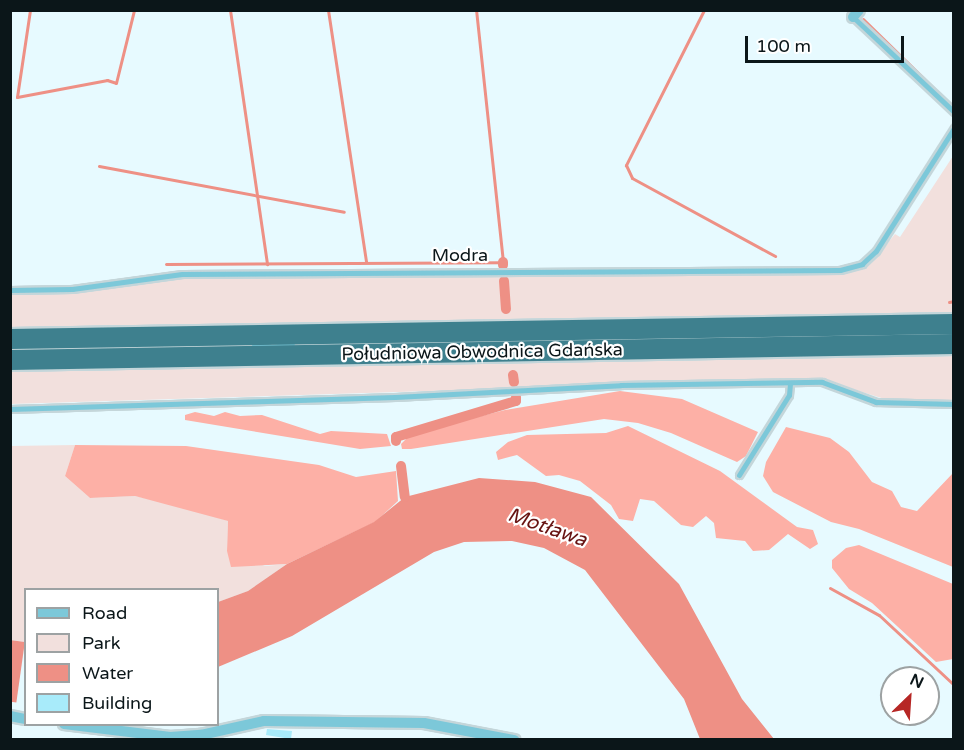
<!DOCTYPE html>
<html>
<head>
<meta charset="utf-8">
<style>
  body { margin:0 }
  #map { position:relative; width:964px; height:750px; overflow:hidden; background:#e7faff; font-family:"Varela Round",sans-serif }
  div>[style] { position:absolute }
  .green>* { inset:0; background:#f2e0dd; transform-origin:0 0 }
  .forest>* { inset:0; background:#fdb0a6 }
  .water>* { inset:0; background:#ee9085; transform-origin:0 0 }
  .stream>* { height:3px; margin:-1.5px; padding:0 1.5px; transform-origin:1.5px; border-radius:1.5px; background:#ee9085 }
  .canal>* { height:10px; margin:-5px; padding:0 5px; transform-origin:5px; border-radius:5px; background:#ee9085 }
  .building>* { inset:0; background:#a8ebfa }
  .roads { filter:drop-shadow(2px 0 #c4d6da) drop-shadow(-2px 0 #c4d6da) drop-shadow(0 2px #c4d6da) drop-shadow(0 -2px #c4d6da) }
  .service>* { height:5px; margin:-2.5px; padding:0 2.5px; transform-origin:2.5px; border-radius:2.5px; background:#7cc8d9 }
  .minor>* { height:10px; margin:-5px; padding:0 5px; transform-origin:5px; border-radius:5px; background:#7cc8d9 }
  .motorway>* { height:20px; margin:-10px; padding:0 10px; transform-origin:10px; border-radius:10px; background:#3e808e }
  span { translate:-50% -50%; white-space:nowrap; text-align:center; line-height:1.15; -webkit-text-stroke:4.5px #fff; paint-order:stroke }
  .street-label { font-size:18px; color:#0b1619 }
  .water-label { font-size:20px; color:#671312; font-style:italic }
  .frame { position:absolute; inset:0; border:12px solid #0b1619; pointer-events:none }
  .legend { position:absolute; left:24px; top:588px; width:195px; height:138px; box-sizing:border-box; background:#fff; border:2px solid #9da2a3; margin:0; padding:8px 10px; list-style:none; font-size:18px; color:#0b1619 }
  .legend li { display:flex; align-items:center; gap:12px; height:30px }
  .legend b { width:30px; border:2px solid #9da2a3 }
  .north { position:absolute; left:880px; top:666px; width:60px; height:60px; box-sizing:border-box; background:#fff; border:2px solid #9da2a3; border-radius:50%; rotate:25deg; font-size:16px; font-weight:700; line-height:24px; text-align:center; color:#0b1619 }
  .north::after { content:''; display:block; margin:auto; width:21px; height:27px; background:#b62725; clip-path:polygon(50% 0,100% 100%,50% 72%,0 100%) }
  .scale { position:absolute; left:745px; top:36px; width:159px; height:27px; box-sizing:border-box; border:3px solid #0b1619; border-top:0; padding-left:8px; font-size:18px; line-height:21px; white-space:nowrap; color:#0b1619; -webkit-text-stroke:4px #fff; paint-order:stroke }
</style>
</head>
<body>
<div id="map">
  <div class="green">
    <div style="clip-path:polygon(953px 156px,953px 316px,11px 329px,10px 295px,71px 293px,171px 279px,843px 273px,873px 261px,895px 234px,900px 237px)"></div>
    <div style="left:193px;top:343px;width:8px;height:183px;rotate:90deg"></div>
    <div style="clip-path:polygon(953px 356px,954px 401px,888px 400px,820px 379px,11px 404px,10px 370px)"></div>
    <div style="clip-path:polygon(75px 445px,65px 476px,90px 498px,135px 496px,189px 508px,228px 521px,227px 551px,265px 566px,287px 564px,248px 591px,218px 602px,218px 590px,26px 590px,25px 642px,11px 640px,10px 446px)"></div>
  </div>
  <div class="forest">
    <div style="clip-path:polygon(620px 391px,682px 399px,758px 432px,746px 456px,737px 462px,671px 433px,638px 423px,604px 419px,411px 449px,402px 449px,401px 444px,411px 434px,505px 410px)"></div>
    <div style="clip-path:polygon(195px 412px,214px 416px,225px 412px,240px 416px,262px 415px,320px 434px,331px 431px,387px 434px,391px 446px,360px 449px,185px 420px,185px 415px)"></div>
    <div style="clip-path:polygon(628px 426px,720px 471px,797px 527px,813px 530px,818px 544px,810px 549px,788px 534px,769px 550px,753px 551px,745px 541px,716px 538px,714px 523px,706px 516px,693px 527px,681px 525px,654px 501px,640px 499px,633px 521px,619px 519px,611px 505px,580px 481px,559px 475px,546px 476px,517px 455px,498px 460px,496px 452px,508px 442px,527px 435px,606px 433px)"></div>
    <div style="clip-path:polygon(786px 427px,830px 438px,849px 452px,872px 482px,892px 491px,901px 507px,917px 511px,953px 473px,953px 567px,859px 529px,831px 522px,773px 492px,763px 476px,766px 462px)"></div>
    <div style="clip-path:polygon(75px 445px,186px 446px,319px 465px,356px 477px,396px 471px,398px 501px,375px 522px,287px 564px,231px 567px,227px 551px,228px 521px,135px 496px,90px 498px,65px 476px)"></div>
    <div style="clip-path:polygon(859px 545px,953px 584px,953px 659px,936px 662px,872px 603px,849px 589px,832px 568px,832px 560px,846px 548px)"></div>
  </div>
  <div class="water">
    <div style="clip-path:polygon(479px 478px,535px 482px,591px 497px,679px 584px,742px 699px,774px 739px,700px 739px,684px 699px,585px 570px,544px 548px,512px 541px,464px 542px,434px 552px,292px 636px,218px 667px,218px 602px,248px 591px,287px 564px,374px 522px,405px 497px)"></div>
    <div style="left:10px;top:640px;width:15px;height:61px;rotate:8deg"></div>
  </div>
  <div class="stream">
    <div style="left:30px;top:10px;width:88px;rotate:98.5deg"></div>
    <div style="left:17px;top:97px;width:92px;rotate:-10.7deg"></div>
    <div style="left:107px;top:80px;width:9px;rotate:18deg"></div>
    <div style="left:116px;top:83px;width:75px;rotate:-76.1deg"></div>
    <div style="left:230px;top:10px;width:257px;rotate:81.7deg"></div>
    <div style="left:328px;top:10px;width:255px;rotate:81.4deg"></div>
    <div style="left:704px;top:10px;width:174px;rotate:116.7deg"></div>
    <div style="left:626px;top:165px;width:14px;rotate:65deg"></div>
    <div style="left:632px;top:178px;width:163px;rotate:28.6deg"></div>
    <div style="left:863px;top:19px;width:127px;rotate:44.4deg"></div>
    <div style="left:99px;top:166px;width:249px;rotate:10.6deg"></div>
    <div style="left:166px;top:264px;width:337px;rotate:-0.3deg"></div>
    <div style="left:503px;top:262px;width:253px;rotate:-96.1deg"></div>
    <div style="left:949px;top:302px;width:5px;rotate:-11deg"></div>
    <div style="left:830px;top:588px;width:56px;rotate:28.9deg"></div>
    <div style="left:879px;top:615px;width:103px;rotate:43deg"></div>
  </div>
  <div class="canal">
    <div style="left:503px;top:262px;width:3px;rotate:90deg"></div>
    <div style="left:504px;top:281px;width:28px;rotate:86deg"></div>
    <div style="left:513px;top:375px;width:7px;rotate:82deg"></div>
    <div style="left:396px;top:441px;width:4px;rotate:-90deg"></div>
    <div style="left:396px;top:437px;width:125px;rotate:-16.7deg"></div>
    <div style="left:516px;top:401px;width:4px;rotate:-90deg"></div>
    <div style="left:401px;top:466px;width:31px;rotate:83deg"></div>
  </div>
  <div class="building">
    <div style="clip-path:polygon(267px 729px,292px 731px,291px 739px,266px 735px)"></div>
  </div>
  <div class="roads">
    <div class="service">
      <div style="left:853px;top:17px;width:139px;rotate:43.2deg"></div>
      <div style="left:10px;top:290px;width:62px;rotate:-0.9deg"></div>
      <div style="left:72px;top:289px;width:111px;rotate:-7.8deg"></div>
      <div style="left:182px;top:274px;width:658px;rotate:-0.35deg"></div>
      <div style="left:840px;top:270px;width:23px;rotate:-15deg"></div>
      <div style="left:862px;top:264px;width:19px;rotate:-43deg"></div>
      <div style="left:876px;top:251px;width:146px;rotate:-57.6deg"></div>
      <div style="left:254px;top:344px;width:20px;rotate:9deg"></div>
      <div style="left:272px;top:347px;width:20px;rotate:-9deg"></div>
      <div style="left:10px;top:409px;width:385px;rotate:-1.8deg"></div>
      <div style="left:395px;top:397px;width:226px;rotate:-3deg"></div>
      <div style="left:621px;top:385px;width:201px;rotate:-0.9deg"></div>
      <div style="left:822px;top:382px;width:58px;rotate:20.3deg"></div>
      <div style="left:876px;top:402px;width:78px;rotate:1.5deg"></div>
      <div style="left:739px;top:475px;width:94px;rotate:-58deg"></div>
      <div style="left:789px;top:395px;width:12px;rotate:-85deg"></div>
    </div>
    <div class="minor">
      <div style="left:853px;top:17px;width:9px;rotate:-49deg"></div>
      <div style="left:10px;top:716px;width:16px;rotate:11deg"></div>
      <div style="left:64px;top:724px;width:107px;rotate:7deg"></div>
      <div style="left:170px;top:737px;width:31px;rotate:-4deg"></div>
      <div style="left:201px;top:735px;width:65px;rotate:-12.5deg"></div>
      <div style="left:264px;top:721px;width:160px;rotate:0.7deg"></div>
      <div style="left:424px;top:723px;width:92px;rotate:10.7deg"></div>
    </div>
    <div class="motorway">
      <div style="left:10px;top:339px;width:944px;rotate:-0.91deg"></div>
      <div style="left:10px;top:360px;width:944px;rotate:-0.97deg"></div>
    </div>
  </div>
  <div class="street-label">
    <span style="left:460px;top:255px">Modra</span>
    <span style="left:482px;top:352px;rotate:-1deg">Południowa Obwodnica Gdańska</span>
  </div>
  <div class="water-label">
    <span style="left:547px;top:528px;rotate:19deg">Motława</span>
  </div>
  <div class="frame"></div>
  <ul class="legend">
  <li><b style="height:8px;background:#7cc8d9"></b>Road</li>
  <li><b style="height:16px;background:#f2e0dd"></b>Park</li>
  <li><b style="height:16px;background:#ee9085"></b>Water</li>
  <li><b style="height:16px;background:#a8ebfa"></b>Building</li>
  </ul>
  <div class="north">N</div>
  <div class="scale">100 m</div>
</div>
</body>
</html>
